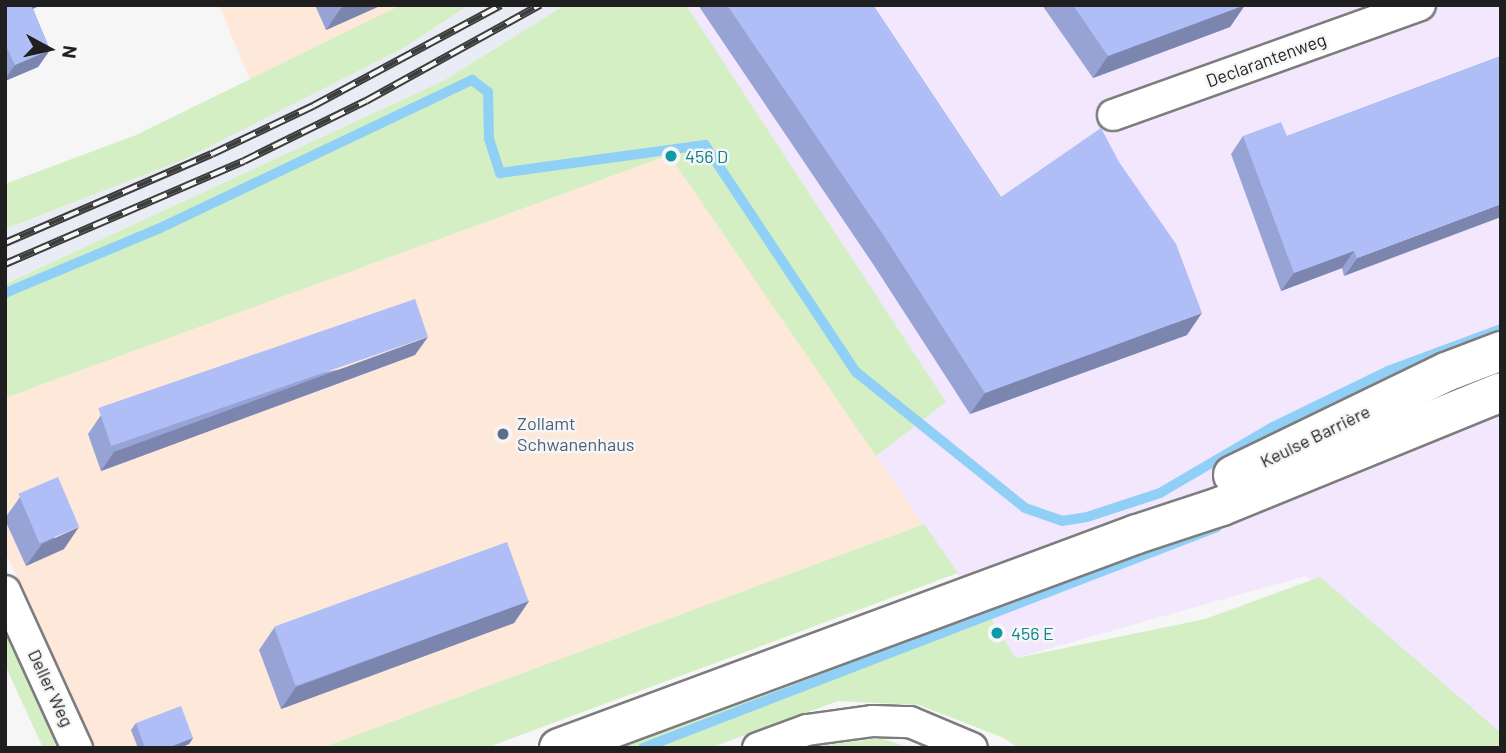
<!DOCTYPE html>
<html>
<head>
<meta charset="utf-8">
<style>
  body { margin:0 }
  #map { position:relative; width:1506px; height:753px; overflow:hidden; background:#f6f6f7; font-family:Barlow,sans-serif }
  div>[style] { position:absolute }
  .commercial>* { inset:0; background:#fde8d9 }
  .industrial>* { inset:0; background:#f2e7fc }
  .built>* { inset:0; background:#eaecf5 }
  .green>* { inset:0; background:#d5efc5 }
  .stream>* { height:10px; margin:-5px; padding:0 5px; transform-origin:5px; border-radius:5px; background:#91d0f6 }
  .roads { filter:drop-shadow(2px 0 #7d7d7e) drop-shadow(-2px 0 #7d7d7e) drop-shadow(0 2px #7d7d7e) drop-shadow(0 -2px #7d7d7e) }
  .street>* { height:30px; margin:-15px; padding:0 15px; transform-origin:15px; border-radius:15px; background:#fff }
  .secondary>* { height:38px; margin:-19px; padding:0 19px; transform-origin:19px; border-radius:19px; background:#fff }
  .rail>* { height:8px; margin-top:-4px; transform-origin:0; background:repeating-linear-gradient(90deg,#f6f6f7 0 16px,#3d3d3d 0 32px); box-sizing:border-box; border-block:2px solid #3d3d3d }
  .wall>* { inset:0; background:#97a3d5 }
  .shaded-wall>* { inset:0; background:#7b85ae }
  .building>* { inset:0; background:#b0bef8; transform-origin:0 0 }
  .dots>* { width:19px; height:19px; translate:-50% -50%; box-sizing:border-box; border:4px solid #f6f6f7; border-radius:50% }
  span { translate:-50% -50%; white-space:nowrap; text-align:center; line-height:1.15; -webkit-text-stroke:5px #f6f6f7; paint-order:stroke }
  .street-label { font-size:18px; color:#1f1f1f }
  .culture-label { font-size:18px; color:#0d838f }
  .left { translate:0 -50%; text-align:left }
  .service-label { font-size:18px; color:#4e5e75 }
  .frame { position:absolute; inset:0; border:7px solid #1f1f1f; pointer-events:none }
  .north { position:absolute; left:14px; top:14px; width:70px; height:70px; -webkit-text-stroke:5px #f6f6f7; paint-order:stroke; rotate:98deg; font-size:19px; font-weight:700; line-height:28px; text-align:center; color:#1f1f1f }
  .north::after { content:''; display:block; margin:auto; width:24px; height:32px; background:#1f1f1f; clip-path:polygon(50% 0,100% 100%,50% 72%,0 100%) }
</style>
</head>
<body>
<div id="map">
  <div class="commercial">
    <div style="clip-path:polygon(219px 5px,401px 5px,250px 80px)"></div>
    <div style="clip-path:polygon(669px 155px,924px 524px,321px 748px,96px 748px,5px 551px,5px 398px)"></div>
  </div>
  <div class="industrial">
    <div style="clip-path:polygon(686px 5px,1501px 5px,1501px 748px,1469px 748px,1305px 576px,1016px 658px,876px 456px,945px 401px)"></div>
  </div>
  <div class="built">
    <div style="clip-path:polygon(469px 5px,565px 5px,443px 81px,5px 284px,5px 229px,183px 160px,402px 49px)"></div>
  </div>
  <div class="green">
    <div style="clip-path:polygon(401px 5px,469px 5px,402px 49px,183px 160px,5px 229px,5px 184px,136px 135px)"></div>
    <div style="clip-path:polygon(565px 5px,686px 5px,946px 402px,876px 456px,669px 155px,5px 398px,5px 284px,443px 81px)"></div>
    <div style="clip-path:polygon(924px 524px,958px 573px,486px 748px,321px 748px)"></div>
    <div style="clip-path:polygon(1320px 577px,1501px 733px,1501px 748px,1018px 748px,1004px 738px,919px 705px,838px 701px,710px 748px,612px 748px,986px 611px,1016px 658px,1205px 619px)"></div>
    <div style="clip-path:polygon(5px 623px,66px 748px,43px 748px,5px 665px)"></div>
    <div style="clip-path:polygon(880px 738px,911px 748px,805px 748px)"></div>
  </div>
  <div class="stream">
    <div style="left:5px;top:293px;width:166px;rotate:-22.7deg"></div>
    <div style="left:158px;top:229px;width:348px;rotate:-25.4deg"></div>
    <div style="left:472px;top:80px;width:20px;rotate:37deg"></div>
    <div style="left:488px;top:92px;width:47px;rotate:88.8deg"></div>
    <div style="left:489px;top:139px;width:36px;rotate:72deg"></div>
    <div style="left:500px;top:173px;width:207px;rotate:-7.8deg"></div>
    <div style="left:705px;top:145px;width:273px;rotate:56.4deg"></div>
    <div style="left:856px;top:372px;width:217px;rotate:38.8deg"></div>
    <div style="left:1025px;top:508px;width:39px;rotate:19deg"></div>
    <div style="left:1062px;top:521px;width:25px;rotate:-9deg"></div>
    <div style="left:1087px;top:517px;width:77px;rotate:-18.2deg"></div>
    <div style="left:1160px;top:493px;width:131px;rotate:-30.3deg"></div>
    <div style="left:1273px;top:427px;width:128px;rotate:-26deg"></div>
    <div style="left:1388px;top:371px;width:121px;rotate:-20.4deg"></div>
    <div style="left:643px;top:748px;width:615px;rotate:-21.06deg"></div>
  </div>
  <div class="roads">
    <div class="street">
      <div style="left:1113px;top:115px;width:326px;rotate:-19.7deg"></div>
      <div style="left:5px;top:591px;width:173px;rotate:65.4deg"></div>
      <div style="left:758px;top:748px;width:52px;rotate:-20.2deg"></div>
      <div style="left:807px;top:730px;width:67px;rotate:-7.8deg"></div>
      <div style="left:873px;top:721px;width:37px;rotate:2deg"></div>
      <div style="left:910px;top:722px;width:67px;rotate:22.8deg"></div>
    </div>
    <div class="secondary">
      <div style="left:1233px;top:475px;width:237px;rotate:-25.8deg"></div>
      <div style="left:1446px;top:372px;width:59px;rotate:-20.9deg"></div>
      <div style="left:559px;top:748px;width:616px;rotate:-20.32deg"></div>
      <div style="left:1137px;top:534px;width:89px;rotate:-18.2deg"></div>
      <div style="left:1222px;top:506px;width:301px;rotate:-22.2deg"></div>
    </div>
  </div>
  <div class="rail">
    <div style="left:5px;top:243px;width:225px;rotate:-23.3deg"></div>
    <div style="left:212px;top:154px;width:112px;rotate:-25.4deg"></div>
    <div style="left:313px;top:106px;width:213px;rotate:-28.2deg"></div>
    <div style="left:5px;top:264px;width:260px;rotate:-23.3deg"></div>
    <div style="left:244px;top:161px;width:136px;rotate:-26.2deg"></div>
    <div style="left:366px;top:101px;width:199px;rotate:-28.9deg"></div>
  </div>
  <div class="wall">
    <div style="clip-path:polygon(5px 5px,41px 5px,33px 9px,50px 50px,38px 67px,5px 81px)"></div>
    <div style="clip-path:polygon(315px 5px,382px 5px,326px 30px)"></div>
    <div style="clip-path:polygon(698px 5px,873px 5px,1001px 197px,1187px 335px,970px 414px,873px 264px)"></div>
    <div style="clip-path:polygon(1042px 5px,1245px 5px,1230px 27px,1093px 78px)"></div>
    <div style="clip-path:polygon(1501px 56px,1344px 276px,1342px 268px,1281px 291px,1231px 154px,1243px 136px,1287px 136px)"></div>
    <div style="clip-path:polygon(415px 355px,101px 471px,88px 434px,101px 415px)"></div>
    <div style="clip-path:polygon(20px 497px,64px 549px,26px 566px,5px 520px,5px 518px)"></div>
    <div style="clip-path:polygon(529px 601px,514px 623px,281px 709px,259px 650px,274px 628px)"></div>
    <div style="clip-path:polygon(136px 723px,193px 738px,189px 744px,180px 748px,138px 748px,131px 730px)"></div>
  </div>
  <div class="shaded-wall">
    <div style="clip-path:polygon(24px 5px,41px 5px,17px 16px)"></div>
    <div style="clip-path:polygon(348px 5px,382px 5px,326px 30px,341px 8px)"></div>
    <div style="clip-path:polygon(1245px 5px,1230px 27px,1093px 78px,1108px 56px)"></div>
    <div style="clip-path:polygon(50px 50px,38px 67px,5px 81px,5px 79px,15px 65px)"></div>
    <div style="clip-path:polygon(1501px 204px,1501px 217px,1344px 276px,1357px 258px)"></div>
    <div style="clip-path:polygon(1354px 251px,1342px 268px,1281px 291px,1294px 273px)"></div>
    <div style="clip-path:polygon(1202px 313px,1187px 335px,970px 414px,985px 393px)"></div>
    <div style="clip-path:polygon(428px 337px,415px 355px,101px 471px,114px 452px)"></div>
    <div style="clip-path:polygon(79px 527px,64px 549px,26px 566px,42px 544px)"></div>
    <div style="clip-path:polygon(529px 601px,514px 623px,281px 709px,296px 687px)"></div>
    <div style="clip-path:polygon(193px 738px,189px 744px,180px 748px,167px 748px)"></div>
  </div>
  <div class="building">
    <div style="clip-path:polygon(5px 5px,31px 5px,50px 50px,15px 65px,5px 44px)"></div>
    <div style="clip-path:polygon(727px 5px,873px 5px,1001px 197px,1101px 128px,1119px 162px,1176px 244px,1202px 313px,985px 393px,888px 242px)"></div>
    <div style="clip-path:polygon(1073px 5px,1245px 5px,1108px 56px)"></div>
    <div style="clip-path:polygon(1501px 56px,1501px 204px,1357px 258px,1354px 251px,1294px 273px,1243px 136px,1281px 122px,1287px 136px)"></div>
    <div style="left:415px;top:299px;width:40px;height:335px;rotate:71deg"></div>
    <div style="left:58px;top:477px;width:54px;height:43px;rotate:67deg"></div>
    <div style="left:507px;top:542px;width:63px;height:248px;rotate:70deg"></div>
    <div style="clip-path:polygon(181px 706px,193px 738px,167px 748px,145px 748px,136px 723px)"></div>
  </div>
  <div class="dots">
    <div style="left:671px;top:156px;background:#0f9aa8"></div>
    <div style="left:503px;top:434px;background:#5c6f8a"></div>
    <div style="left:997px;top:633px;background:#0f9aa8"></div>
  </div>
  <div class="street-label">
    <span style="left:1266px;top:60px;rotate:-20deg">Declarantenweg</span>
    <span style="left:1315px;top:436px;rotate:-26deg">Keulse Barrière</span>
    <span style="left:51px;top:688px;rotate:65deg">Deller Weg</span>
  </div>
  <div class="culture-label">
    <span class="left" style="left:685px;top:156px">456 D</span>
    <span class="left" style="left:1011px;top:633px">456 E</span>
  </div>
  <div class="service-label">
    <span class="left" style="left:517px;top:434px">Zollamt<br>Schwanenhaus</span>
  </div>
  <div class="frame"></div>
  <div class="north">N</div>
</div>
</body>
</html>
